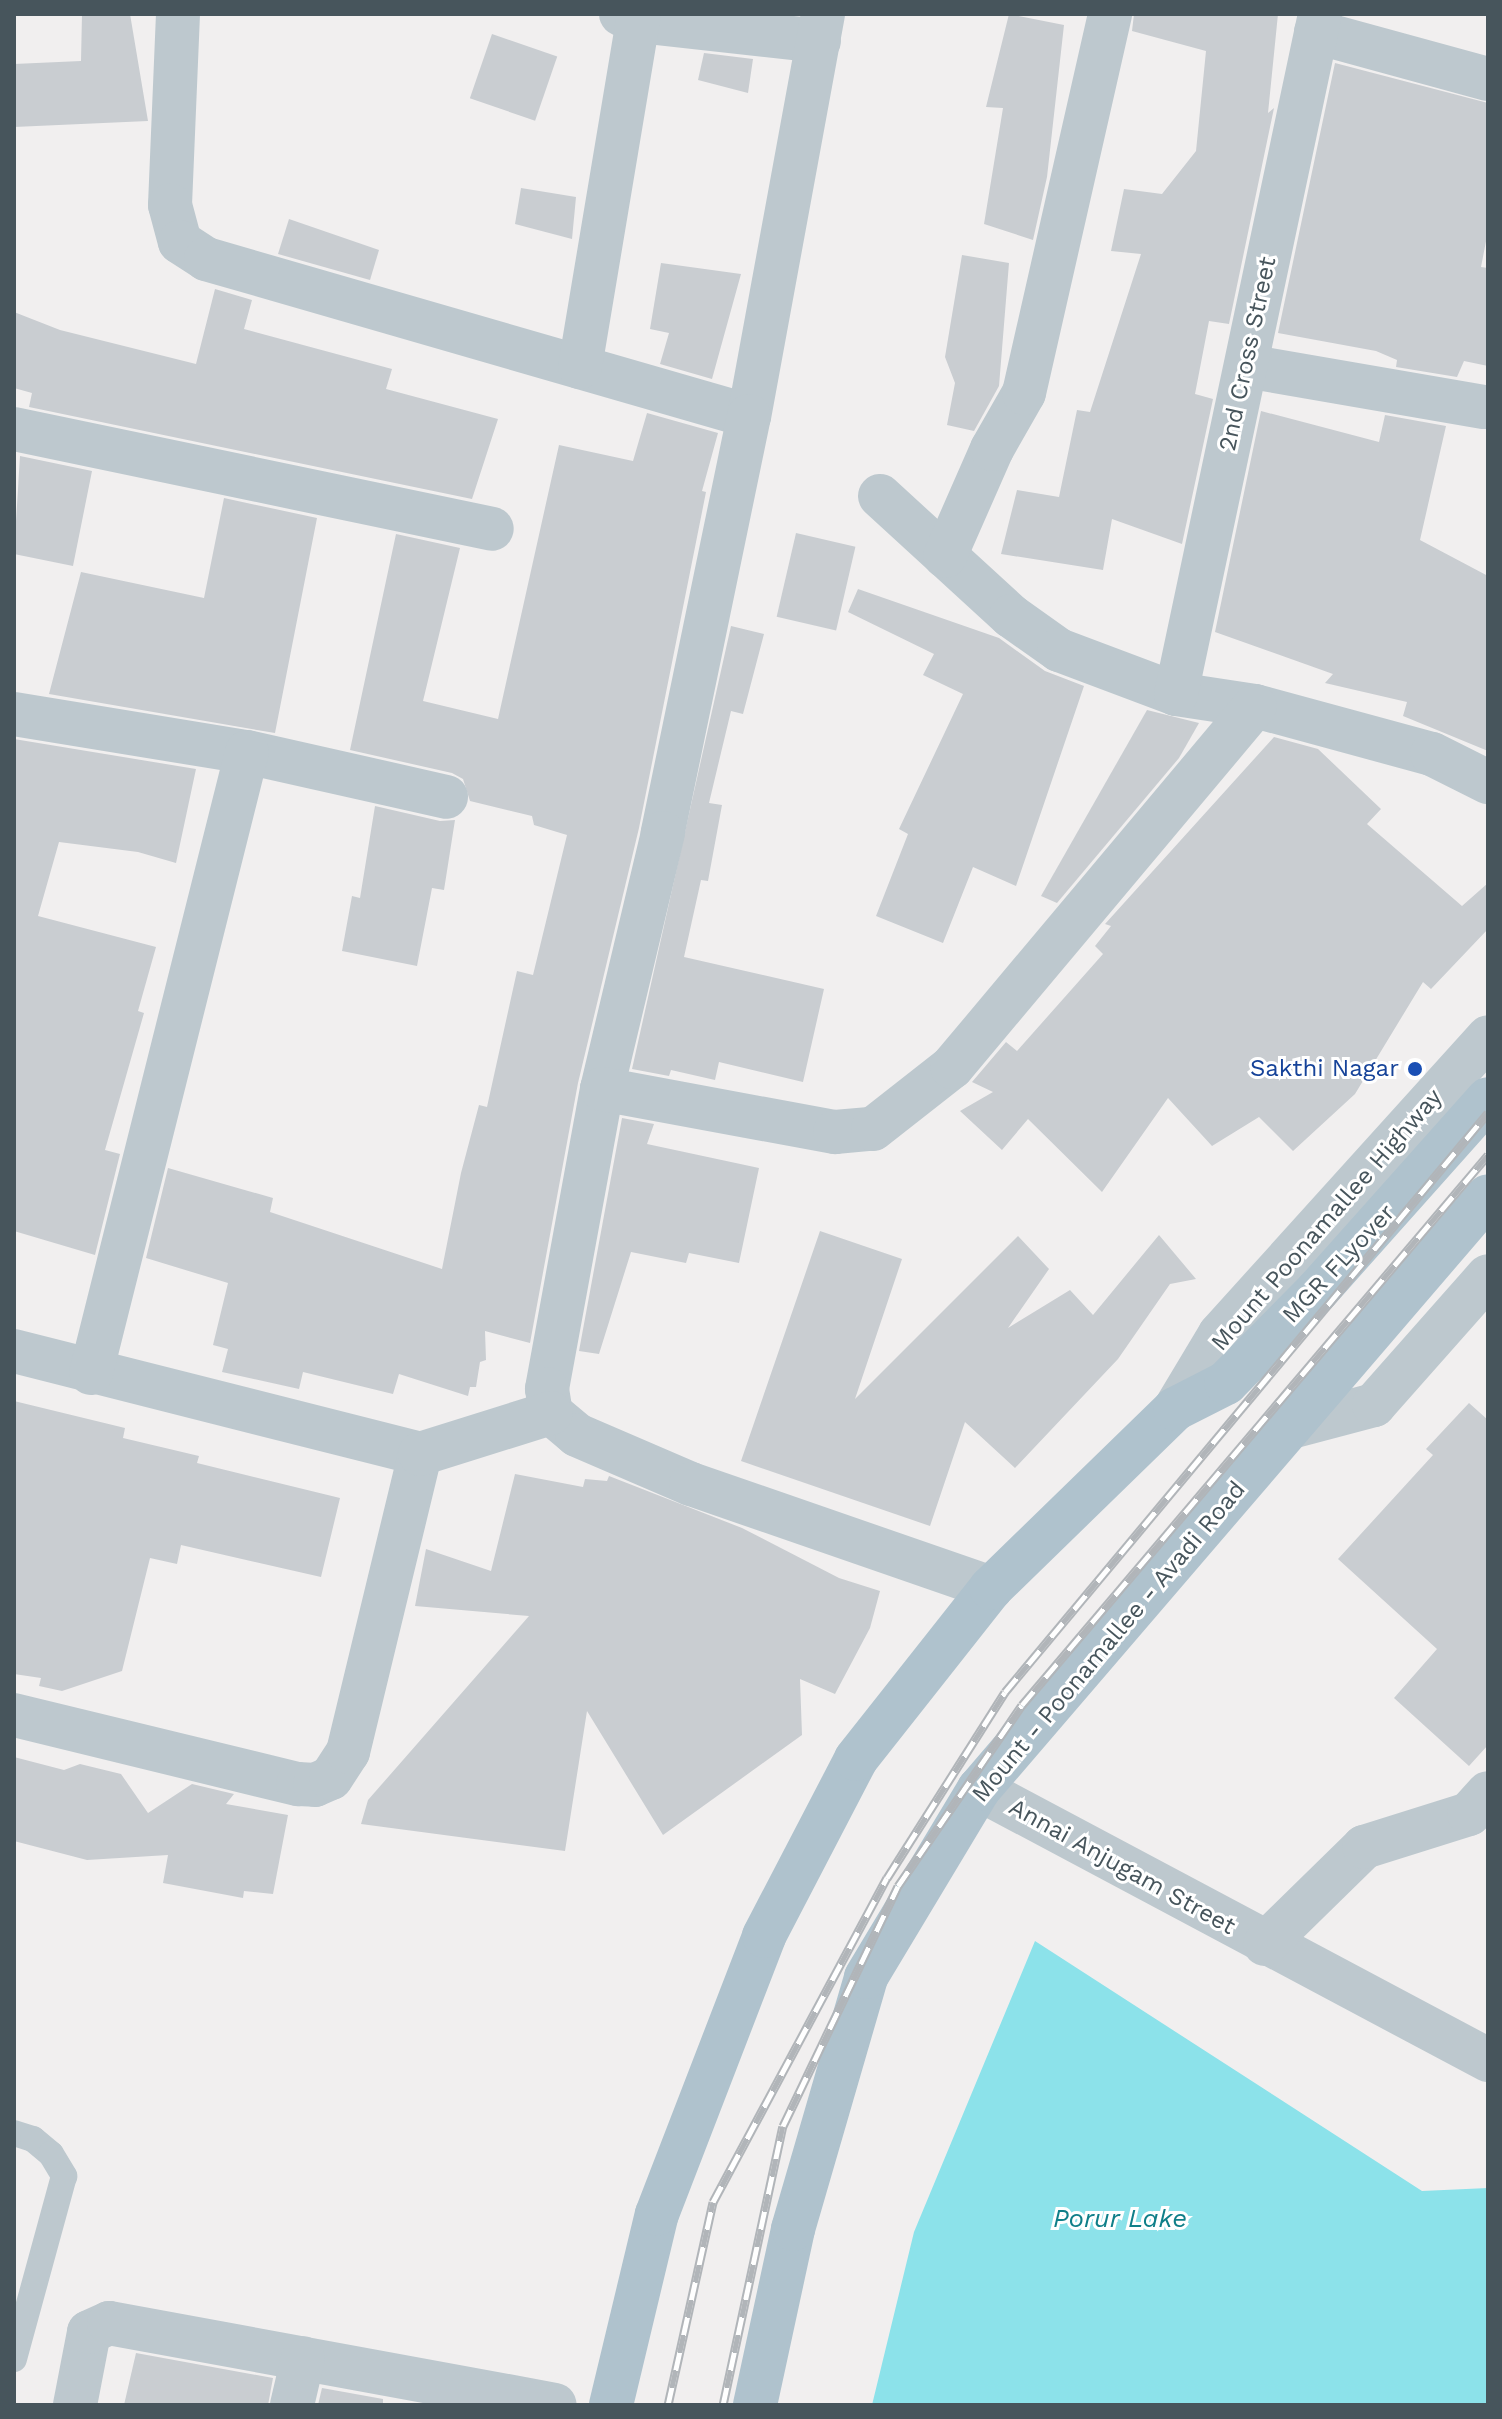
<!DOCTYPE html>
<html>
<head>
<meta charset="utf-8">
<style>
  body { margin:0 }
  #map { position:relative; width:1502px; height:2419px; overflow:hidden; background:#f1efef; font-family:"Work Sans",sans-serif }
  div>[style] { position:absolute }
  .water>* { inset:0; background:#8ce2ea }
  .building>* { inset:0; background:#c9cdd1; transform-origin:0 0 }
  .service>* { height:26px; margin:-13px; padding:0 13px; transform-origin:13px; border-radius:13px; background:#bdc8ce }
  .minor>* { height:44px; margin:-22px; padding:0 22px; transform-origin:22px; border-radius:22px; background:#bdc8ce }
  .tertiary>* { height:44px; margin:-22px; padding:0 22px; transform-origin:22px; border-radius:22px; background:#bdc8ce }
  .primary>* { height:44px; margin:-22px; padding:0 22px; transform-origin:22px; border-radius:22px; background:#afc2cd }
  .rail>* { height:9px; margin-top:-4.5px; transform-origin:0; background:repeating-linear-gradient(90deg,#fff 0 18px,#b1b5b9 0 36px); box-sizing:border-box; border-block:2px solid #b1b5b9 }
  .dots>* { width:22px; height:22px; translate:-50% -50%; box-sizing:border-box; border:4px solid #fff; border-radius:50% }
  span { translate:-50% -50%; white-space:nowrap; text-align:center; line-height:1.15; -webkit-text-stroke:6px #fff; paint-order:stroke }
  .street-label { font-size:24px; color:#47555c }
  .transit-label { font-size:24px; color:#164399 }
  .right { translate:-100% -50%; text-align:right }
  .water-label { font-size:26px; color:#0f7f89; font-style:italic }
  .frame { position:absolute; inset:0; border:16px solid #47555c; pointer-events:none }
</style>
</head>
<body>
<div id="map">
  <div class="water">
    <div style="clip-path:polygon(1035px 1941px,1422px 2191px,1488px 2188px,1488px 2405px,872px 2405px,914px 2232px)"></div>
  </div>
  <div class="building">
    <div style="clip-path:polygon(82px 14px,130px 14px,148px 121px,14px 127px,14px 64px,81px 61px)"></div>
    <div style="clip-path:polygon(1009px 14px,1064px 25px,1047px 177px,1033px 240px,984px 224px,1003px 108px,986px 107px)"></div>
    <div style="clip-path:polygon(1134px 14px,1278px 14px,1268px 113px,1274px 108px,1229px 324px,1209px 321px,1195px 394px,1213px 399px,1182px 544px,1112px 519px,1103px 570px,1001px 554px,1017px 490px,1059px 497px,1077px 410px,1090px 412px,1141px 254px,1111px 251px,1124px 189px,1162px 194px,1196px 151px,1206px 51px,1132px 31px)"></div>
    <div style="left:492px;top:34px;width:69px;height:68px;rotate:19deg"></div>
    <div style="clip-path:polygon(704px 53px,753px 59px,748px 93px,698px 80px)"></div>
    <div style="clip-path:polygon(1335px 63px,1488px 103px,1488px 231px,1481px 267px,1488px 268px,1488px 366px,1464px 361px,1457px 377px,1396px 367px,1397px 360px,1376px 351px,1278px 333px)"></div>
    <div style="clip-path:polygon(521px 188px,576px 197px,572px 239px,515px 224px)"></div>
    <div style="clip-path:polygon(289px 219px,379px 250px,370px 280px,278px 254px)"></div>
    <div style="clip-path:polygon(962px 255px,1009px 263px,999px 386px,974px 431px,947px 425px,955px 383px,945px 357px)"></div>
    <div style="clip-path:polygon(661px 263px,741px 274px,712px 379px,660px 364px,669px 333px,650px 329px)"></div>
    <div style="clip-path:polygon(215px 289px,252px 300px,244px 329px,392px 369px,386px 389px,498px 419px,472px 499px,29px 407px,32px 393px,14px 388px,14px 312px,60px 330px,196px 364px)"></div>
    <div style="clip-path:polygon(1261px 411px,1379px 442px,1385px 415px,1446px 426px,1420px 540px,1488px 576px,1488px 751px,1403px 716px,1407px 702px,1325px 683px,1333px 674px,1215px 632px)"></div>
    <div style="clip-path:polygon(647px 413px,718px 433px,702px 491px,706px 492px,639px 828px,578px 1083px,530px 1343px,485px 1331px,486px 1360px,480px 1362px,476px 1387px,470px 1387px,468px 1396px,399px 1374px,393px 1394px,303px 1372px,299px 1389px,222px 1372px,228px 1349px,213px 1345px,228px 1283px,146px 1258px,168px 1168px,273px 1198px,270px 1212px,442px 1269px,461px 1173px,479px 1105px,487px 1107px,517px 971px,533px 975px,567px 835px,534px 825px,532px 816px,470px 801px,463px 779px,452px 773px,350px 750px,396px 534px,460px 548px,423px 701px,498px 719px,559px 445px,633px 461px)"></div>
    <div style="clip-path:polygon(20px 456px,92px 471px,73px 566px,14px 554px)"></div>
    <div style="clip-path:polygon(224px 498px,317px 518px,275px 733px,49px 694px,81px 572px,204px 598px)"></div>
    <div style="left:796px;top:533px;width:61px;height:86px;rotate:13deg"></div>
    <div style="clip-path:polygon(858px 589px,999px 638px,1045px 671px,1084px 686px,1016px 886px,973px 867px,943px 943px,876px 916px,908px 834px,899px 829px,963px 694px,923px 675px,934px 654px,848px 612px)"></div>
    <div style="clip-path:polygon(731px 626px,764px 634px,743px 714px,731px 711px,709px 803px,722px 805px,708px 881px,701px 880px,684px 957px,824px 989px,803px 1082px,719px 1062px,715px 1080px,671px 1070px,669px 1076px,632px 1069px)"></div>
    <div style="clip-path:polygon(1147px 710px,1199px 723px,1179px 758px,1057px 903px,1041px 896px)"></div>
    <div style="clip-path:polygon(1274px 737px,1318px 749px,1381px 809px,1367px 824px,1462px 906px,1488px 883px,1488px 929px,1431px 989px,1423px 982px,1355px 1094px,1293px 1151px,1259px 1117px,1212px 1146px,1168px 1098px,1102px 1192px,1028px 1119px,1002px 1150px,960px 1111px,993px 1092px,972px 1082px,1006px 1042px,1017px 1051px,1103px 954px,1095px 946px,1111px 926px,1105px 924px)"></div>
    <div style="clip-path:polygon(14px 739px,196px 769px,176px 863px,138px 852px,59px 842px,38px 916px,156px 947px,138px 1011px,144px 1013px,105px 1150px,120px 1154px,95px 1255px,14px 1231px)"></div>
    <div style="clip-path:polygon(375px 806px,440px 821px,455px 820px,444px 890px,432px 888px,417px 966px,342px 951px,352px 896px,360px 898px)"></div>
    <div style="clip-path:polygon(622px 1118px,654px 1124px,647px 1144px,759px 1168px,739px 1263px,689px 1253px,686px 1263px,631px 1252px,599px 1354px,579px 1351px)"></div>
    <div style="clip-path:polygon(820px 1231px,902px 1259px,855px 1399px,1018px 1236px,1049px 1269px,1008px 1328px,1070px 1290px,1093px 1315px,1159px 1235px,1196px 1279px,1170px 1284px,1118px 1359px,1015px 1468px,965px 1422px,930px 1526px,741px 1461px)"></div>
    <div style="clip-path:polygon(14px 1401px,125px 1428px,123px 1438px,199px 1456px,197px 1463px,340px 1498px,321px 1577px,181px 1545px,177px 1564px,150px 1558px,122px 1671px,62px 1691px,39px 1686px,41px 1678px,14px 1674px)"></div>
    <div style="clip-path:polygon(1469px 1403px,1488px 1420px,1488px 1745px,1469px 1766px,1394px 1698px,1437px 1649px,1338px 1559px,1433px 1455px,1426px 1449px)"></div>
    <div style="clip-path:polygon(515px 1474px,583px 1487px,585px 1479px,607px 1481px,609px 1476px,742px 1528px,839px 1578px,880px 1591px,870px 1628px,835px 1694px,800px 1679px,802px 1735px,663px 1835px,587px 1711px,565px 1851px,361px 1824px,368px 1800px,529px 1616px,415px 1606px,426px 1549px,491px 1571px)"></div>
    <div style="clip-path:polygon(14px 1757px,64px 1770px,80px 1764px,121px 1774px,148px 1813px,192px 1784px,234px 1794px,226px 1804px,288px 1815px,273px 1894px,244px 1891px,243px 1898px,163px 1883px,168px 1855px,87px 1860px,14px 1841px)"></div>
    <div style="clip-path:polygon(136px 2353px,273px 2378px,268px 2405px,124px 2405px)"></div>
    <div style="clip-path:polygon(322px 2388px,383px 2399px,383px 2405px,318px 2405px)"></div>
  </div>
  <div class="service">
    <div style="left:14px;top:2133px;width:20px;rotate:18deg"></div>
    <div style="left:33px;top:2139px;width:23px;rotate:40deg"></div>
    <div style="left:51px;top:2154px;width:26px;rotate:59deg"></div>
    <div style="left:64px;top:2176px;width:190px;rotate:105.3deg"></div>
  </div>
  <div class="minor">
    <div style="left:178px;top:14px;width:191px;rotate:92.4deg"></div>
    <div style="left:170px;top:205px;width:38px;rotate:75deg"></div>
    <div style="left:180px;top:242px;width:31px;rotate:33deg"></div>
    <div style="left:206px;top:259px;width:565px;rotate:16.13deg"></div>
    <div style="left:621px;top:14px;width:18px;rotate:22deg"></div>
    <div style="left:638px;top:21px;width:182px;rotate:6.3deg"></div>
    <div style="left:823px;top:14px;width:409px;rotate:100.4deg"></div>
    <div style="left:749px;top:416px;width:426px;rotate:101.7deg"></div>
    <div style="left:663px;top:833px;width:263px;rotate:103.4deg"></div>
    <div style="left:602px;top:1089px;width:305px;rotate:100.4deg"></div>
    <div style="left:547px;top:1389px;width:24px;rotate:81deg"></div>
    <div style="left:551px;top:1413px;width:34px;rotate:40deg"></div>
    <div style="left:577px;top:1435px;width:124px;rotate:23.3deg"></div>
    <div style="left:691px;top:1484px;width:318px;rotate:19.1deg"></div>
    <div style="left:1316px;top:32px;width:178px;rotate:15.3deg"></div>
    <div style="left:1246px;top:366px;width:241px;rotate:9.8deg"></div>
    <div style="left:580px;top:367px;width:358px;rotate:-80.5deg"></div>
    <div style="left:14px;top:429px;width:488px;rotate:11.8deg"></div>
    <div style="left:880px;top:496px;width:178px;rotate:42.5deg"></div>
    <div style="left:1011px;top:616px;width:59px;rotate:35.3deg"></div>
    <div style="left:1059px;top:650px;width:125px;rotate:20.6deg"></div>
    <div style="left:1176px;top:694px;width:80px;rotate:8.6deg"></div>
    <div style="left:1255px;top:706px;width:183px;rotate:15.2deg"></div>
    <div style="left:1432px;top:754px;width:63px;rotate:26.6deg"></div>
    <div style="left:945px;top:556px;width:117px;rotate:-66.3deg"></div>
    <div style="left:992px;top:449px;width:64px;rotate:-60.3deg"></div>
    <div style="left:1024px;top:393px;width:389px;rotate:-77.2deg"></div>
    <div style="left:1176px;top:694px;width:695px;rotate:-78.04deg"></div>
    <div style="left:14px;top:714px;width:236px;rotate:9.3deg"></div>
    <div style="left:247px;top:752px;width:204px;rotate:12.7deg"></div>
    <div style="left:602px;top:1089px;width:237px;rotate:10.5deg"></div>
    <div style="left:835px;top:1132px;width:38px;rotate:-5deg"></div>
    <div style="left:873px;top:1129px;width:100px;rotate:-38.1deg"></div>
    <div style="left:952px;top:1067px;width:471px;rotate:-50deg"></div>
    <div style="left:14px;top:1351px;width:419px;rotate:14.2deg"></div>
    <div style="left:91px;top:1373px;width:640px;rotate:-75.9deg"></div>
    <div style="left:14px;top:1715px;width:292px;rotate:13.7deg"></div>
    <div style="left:298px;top:1784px;width:17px;rotate:3deg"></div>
    <div style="left:315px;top:1785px;width:17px;rotate:-24deg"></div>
    <div style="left:331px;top:1778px;width:31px;rotate:-57deg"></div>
    <div style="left:348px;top:1752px;width:307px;rotate:-76.4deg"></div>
    <div style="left:420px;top:1454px;width:137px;rotate:-17.4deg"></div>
    <div style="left:979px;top:1789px;width:577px;rotate:28.03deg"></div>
    <div style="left:1265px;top:1944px;width:139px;rotate:-44.4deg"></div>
    <div style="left:1364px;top:1847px;width:110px;rotate:-17.4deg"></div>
    <div style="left:1469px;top:1814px;width:28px;rotate:-48deg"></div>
    <div style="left:75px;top:2405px;width:74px;rotate:-79.1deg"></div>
    <div style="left:89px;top:2332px;width:22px;rotate:-24deg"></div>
    <div style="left:109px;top:2323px;width:453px;rotate:10.4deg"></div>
    <div style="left:292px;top:2405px;width:48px;rotate:-76.8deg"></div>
  </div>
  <div class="tertiary">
    <div style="left:1175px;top:1409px;width:87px;rotate:-59deg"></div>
    <div style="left:1220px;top:1334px;width:400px;rotate:-47.9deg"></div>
    <div style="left:1291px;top:1427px;width:86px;rotate:-14.8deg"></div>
    <div style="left:1374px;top:1405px;width:172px;rotate:-48.5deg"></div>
  </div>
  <div class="primary">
    <div style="left:611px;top:2405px;width:196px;rotate:-76.5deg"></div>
    <div style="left:657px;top:2214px;width:298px;rotate:-68.9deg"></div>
    <div style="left:764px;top:1936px;width:199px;rotate:-62.5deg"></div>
    <div style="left:856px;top:1759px;width:218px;rotate:-51.7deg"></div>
    <div style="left:991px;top:1588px;width:257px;rotate:-44.2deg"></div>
    <div style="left:1175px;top:1409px;width:57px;rotate:-27deg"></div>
    <div style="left:1226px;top:1383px;width:129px;rotate:-45.3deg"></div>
    <div style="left:1317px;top:1291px;width:257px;rotate:-48.3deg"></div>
    <div style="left:755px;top:2405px;width:180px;rotate:-77.8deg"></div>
    <div style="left:793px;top:2229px;width:262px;rotate:-73.8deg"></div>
    <div style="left:866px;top:1977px;width:219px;rotate:-59deg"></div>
    <div style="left:979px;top:1789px;width:781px;rotate:-49.36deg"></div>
  </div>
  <div class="rail">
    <div style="left:668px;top:2405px;width:208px;rotate:-77.5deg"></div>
    <div style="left:713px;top:2202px;width:368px;rotate:-61.8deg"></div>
    <div style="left:887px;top:1878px;width:220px;rotate:-57.6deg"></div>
    <div style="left:1005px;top:1692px;width:754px;rotate:-50.17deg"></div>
    <div style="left:723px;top:2405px;width:285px;rotate:-77.9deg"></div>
    <div style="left:783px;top:2126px;width:266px;rotate:-64.4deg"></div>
    <div style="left:898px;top:1886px;width:219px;rotate:-55.6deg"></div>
    <div style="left:1022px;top:1705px;width:721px;rotate:-49.73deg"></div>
  </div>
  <div class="dots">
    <div style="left:1415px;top:1069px;background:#1a4fb4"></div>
  </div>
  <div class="street-label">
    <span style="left:1248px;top:354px;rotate:-78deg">2nd Cross Street</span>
    <span style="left:1327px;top:1220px;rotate:-49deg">Mount Poonamallee Highway</span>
    <span style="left:1339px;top:1264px;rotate:-47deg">MGR FLyover</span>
    <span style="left:1109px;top:1642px;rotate:-50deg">Mount - Poonamallee - Avadi Road</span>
    <span style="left:1122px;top:1867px;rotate:29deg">Annai Anjugam Street</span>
  </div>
  <div class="transit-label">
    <span class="right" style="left:1399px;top:1069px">Sakthi Nagar</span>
  </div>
  <div class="water-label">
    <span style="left:1120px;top:2219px">Porur Lake</span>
  </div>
  <div class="frame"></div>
</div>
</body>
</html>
